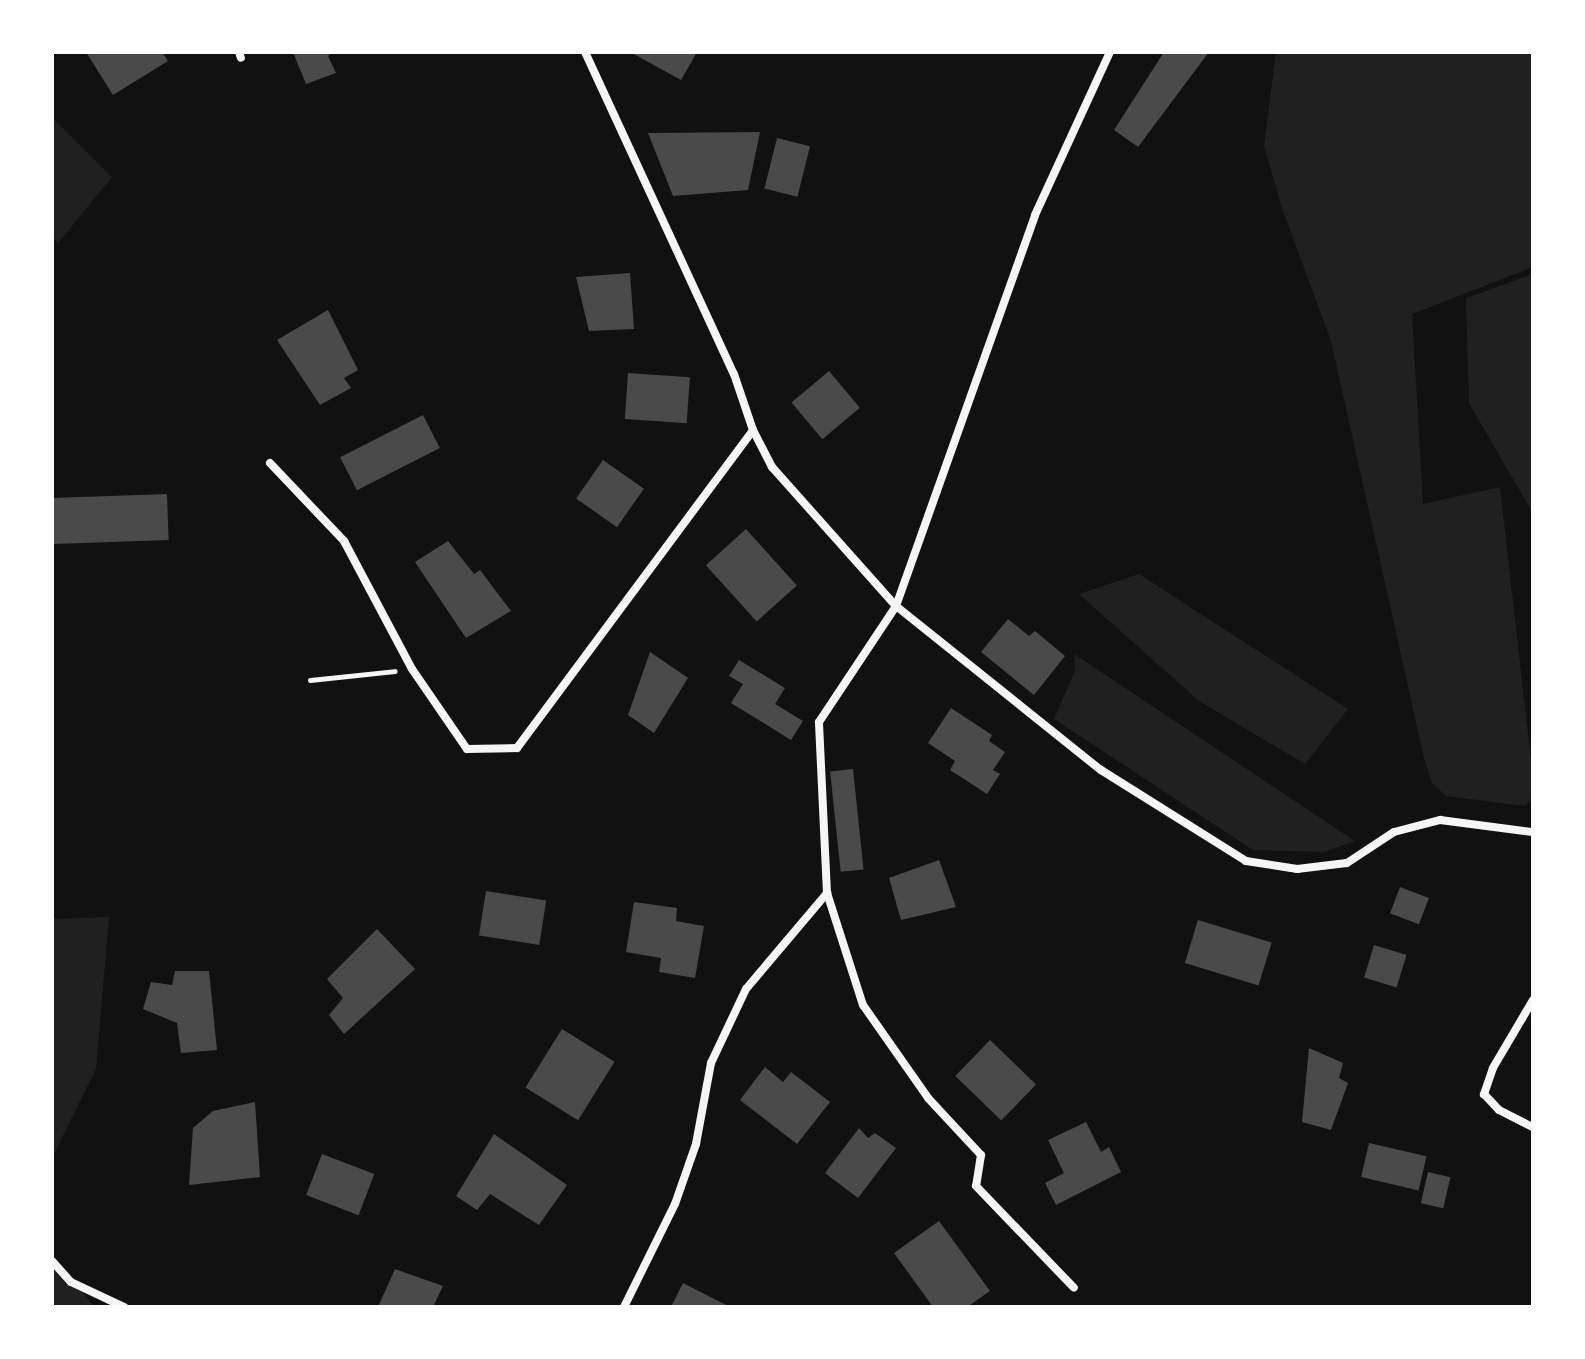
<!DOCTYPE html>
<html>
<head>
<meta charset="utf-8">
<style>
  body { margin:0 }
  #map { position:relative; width:1585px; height:1359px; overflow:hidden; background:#111; font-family:Cabin,sans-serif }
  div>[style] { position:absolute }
  .green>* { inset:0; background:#202020 }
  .building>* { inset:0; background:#4a4a4a; transform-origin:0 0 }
  .path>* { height:5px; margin:-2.5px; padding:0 2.5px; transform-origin:2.5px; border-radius:2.5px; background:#f5f5f5 }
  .minor>* { height:8px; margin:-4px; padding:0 4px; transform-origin:4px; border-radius:4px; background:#f5f5f5 }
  span { translate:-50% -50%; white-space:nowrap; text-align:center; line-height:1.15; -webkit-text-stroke:6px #fff; paint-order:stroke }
  .frame { position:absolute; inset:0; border:54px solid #fff; pointer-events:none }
</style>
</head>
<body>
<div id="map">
  <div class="green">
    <div style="clip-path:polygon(1276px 52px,1533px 52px,1533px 267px,1412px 314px,1423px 504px,1500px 487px,1533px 777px,1533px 796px,1525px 806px,1446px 796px,1432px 783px,1424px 758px,1331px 341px,1282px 208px,1264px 146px)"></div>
    <div style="clip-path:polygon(52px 117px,112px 177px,58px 243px,52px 237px)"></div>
    <div style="clip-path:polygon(1533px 274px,1533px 514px,1469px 403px,1466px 298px)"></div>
    <div style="clip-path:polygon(1139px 574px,1348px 709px,1305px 764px,1199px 701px,1079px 594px)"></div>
    <div style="clip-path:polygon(1074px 654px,1355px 841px,1324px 852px,1253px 850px,1054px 719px,1075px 671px)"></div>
    <div style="clip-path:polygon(109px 917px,96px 1069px,52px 1158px,52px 919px)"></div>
    <div style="clip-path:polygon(52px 1253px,94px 1307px,52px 1307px)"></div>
  </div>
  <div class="building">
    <div style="clip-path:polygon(86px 52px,162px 52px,168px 61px,113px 95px)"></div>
    <div style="clip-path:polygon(293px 52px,333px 52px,328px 56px,336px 73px,306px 84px)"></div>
    <div style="clip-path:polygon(630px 52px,697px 52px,681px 80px)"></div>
    <div style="clip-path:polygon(1164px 52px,1209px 52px,1138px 147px,1114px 130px)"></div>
    <div style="clip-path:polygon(760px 132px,748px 190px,673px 196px,648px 133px)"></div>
    <div style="left:777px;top:138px;width:34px;height:52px;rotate:14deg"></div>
    <div style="clip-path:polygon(630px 273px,634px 329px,589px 331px,576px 277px)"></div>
    <div style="clip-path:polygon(328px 310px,358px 370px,344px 378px,351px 388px,320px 405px,277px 340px)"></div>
    <div style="left:829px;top:371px;width:48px;height:49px;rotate:50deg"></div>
    <div style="left:628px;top:373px;width:62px;height:46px;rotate:4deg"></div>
    <div style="left:423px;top:415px;width:37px;height:93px;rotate:63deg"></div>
    <div style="left:603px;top:460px;width:50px;height:47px;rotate:35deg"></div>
    <div style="left:167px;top:494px;width:46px;height:115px;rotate:88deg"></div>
    <div style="left:746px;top:529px;width:76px;height:54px;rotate:48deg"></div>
    <div style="clip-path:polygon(448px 541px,474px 574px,480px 570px,511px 611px,466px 638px,415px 562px)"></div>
    <div style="clip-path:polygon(1008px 619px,1029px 636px,1035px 631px,1065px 656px,1034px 695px,981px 652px)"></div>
    <div style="clip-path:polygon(650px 652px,688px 678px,654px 733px,628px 715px)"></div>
    <div style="clip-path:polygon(739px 660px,785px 688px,775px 704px,803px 721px,791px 740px,731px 703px,743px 684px,729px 676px)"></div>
    <div style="clip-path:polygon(951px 708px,992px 735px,989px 741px,1005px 752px,993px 770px,1000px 774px,987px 794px,950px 770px,955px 761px,928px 743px)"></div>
    <div style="left:853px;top:769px;width:101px;height:23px;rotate:84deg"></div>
    <div style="clip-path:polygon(939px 860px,956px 907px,901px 920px,889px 878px)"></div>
    <div style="left:1400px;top:887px;width:31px;height:28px;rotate:21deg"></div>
    <div style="left:486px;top:891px;width:61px;height:45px;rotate:9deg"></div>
    <div style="clip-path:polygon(634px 902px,677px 908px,676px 921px,704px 926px,695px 978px,659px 972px,661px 958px,626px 952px)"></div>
    <div style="left:1198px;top:920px;width:77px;height:45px;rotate:17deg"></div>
    <div style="clip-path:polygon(377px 929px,415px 969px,344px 1034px,329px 1015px,343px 998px,327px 979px)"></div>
    <div style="left:1374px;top:945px;width:34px;height:34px;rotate:17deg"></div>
    <div style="clip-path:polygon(175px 971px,209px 971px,217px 1050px,181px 1053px,177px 1023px,143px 1009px,151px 982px,172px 985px)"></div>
    <div style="left:562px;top:1029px;width:62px;height:69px;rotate:32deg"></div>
    <div style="left:990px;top:1040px;width:64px;height:50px;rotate:44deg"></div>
    <div style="clip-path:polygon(1309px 1048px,1343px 1063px,1339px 1078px,1348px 1083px,1331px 1130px,1302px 1122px)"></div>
    <div style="clip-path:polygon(765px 1067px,783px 1082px,791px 1072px,830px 1102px,797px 1144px,740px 1100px)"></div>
    <div style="clip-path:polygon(255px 1102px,260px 1177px,189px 1185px,193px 1128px,213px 1111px)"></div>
    <div style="clip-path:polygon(1086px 1122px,1101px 1152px,1109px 1147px,1121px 1172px,1056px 1205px,1045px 1183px,1064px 1173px,1048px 1140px)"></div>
    <div style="clip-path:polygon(859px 1128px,868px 1138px,875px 1133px,896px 1148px,858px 1198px,825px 1173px)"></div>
    <div style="clip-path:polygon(494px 1134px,567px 1185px,539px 1225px,490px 1194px,477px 1210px,456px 1196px)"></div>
    <div style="left:1369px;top:1143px;width:59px;height:35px;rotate:13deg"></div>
    <div style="left:322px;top:1154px;width:56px;height:44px;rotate:21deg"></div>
    <div style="left:1428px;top:1172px;width:23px;height:32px;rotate:13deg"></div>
    <div style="clip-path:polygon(939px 1221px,990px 1291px,967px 1307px,933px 1307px,894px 1253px)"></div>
    <div style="clip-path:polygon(395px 1269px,443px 1286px,433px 1307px,378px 1307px)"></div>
    <div style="clip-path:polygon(683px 1283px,730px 1307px,671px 1307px)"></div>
  </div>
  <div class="path">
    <div style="left:310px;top:680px;width:85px;rotate:-6deg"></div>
  </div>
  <div class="minor">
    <div style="left:239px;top:52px;width:6px;rotate:72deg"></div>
    <div style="left:585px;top:52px;width:355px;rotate:65.2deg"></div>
    <div style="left:734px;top:374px;width:59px;rotate:71.3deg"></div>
    <div style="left:753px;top:430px;width:42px;rotate:62.8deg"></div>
    <div style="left:772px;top:467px;width:186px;rotate:48.3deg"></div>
    <div style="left:896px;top:606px;width:263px;rotate:38.7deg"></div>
    <div style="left:1101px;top:770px;width:171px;rotate:32.1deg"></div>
    <div style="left:1246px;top:861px;width:52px;rotate:8.9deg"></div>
    <div style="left:1297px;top:869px;width:50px;rotate:-6.8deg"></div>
    <div style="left:1347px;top:863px;width:56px;rotate:-33.4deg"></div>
    <div style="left:1394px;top:832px;width:48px;rotate:-14.6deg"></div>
    <div style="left:1440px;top:820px;width:94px;rotate:7.4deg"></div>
    <div style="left:270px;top:463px;width:108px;rotate:46.5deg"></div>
    <div style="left:344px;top:541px;width:145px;rotate:62deg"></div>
    <div style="left:412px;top:669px;width:97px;rotate:55.5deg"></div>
    <div style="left:467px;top:749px;width:50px;rotate:-1.1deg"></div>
    <div style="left:517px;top:748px;width:396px;rotate:-53.4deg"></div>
    <div style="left:827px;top:893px;width:118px;rotate:72.2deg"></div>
    <div style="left:863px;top:1005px;width:113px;rotate:55deg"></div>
    <div style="left:928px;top:1098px;width:78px;rotate:47.1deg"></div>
    <div style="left:981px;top:1155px;width:31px;rotate:99deg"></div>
    <div style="left:976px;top:1186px;width:141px;rotate:46.1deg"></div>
    <div style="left:1533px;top:1000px;width:79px;rotate:120.5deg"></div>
    <div style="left:1493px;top:1068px;width:28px;rotate:109deg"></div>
    <div style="left:1484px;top:1094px;width:22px;rotate:47deg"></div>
    <div style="left:1499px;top:1110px;width:38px;rotate:27deg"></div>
    <div style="left:52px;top:1261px;width:28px;rotate:48deg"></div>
    <div style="left:71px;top:1282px;width:59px;rotate:25.3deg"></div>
    <div style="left:624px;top:1307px;width:115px;rotate:-63.7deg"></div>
    <div style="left:675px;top:1204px;width:64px;rotate:-70.7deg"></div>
    <div style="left:696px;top:1144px;width:82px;rotate:-79.5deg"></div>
    <div style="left:711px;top:1063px;width:82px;rotate:-64.7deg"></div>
    <div style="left:746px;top:989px;width:126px;rotate:-49.8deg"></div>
    <div style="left:827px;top:893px;width:171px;rotate:-92.7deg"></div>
    <div style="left:819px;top:722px;width:139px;rotate:-56.4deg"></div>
    <div style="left:896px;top:606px;width:415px;rotate:-70.4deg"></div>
    <div style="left:1035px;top:215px;width:179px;rotate:-65.3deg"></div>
  </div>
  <div class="frame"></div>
</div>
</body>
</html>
